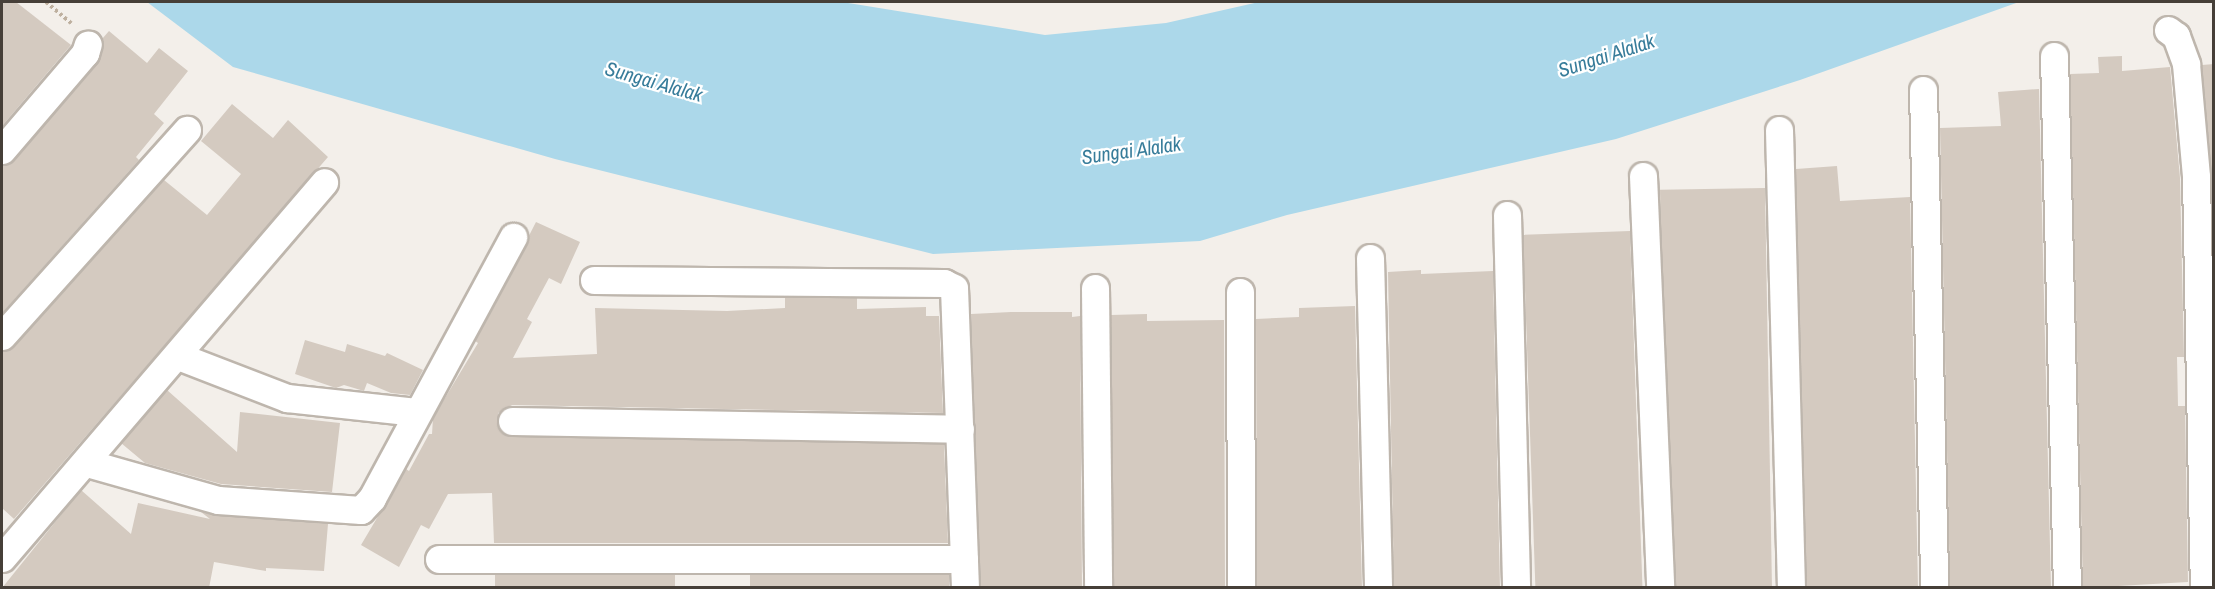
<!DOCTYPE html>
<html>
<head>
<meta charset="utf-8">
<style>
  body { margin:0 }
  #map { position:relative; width:2215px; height:589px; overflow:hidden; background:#f3efea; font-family:"Archivo Narrow",sans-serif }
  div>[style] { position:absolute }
  .water>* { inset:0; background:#acd8ea }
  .building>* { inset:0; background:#d4cac0; transform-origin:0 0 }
  .path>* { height:4px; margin-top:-2px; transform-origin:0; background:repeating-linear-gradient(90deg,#beb09f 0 3px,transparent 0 6px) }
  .roads { filter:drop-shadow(2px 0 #beb6ad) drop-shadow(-2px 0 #beb6ad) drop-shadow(0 2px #beb6ad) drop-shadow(0 -2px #beb6ad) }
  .street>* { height:27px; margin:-13.5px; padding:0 13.5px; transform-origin:13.5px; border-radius:13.5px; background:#fff }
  span { translate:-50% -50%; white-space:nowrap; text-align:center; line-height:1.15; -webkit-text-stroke:4.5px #fff; paint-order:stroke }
  .water-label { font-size:20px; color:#377c9a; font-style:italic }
  .frame { position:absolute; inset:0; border:3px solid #463f38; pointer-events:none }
</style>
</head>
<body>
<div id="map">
  <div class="water">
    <div style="clip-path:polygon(147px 2px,842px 2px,1045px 35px,1166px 23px,1259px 2px,2019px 2px,1800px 80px,1616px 139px,1287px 215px,1200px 241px,933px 254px,555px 159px,233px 67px)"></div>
  </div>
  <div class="building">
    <div style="clip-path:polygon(2px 2px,16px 2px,71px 45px,2px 126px)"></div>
    <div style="clip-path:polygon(109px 31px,147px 63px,159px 48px,188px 71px,154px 114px,164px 123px,136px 157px,139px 160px,2px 313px,2px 165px,14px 160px,97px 63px,102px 39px)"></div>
    <div style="clip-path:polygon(2122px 56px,2122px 71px,2170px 67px,2180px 178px,2184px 357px,2177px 357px,2178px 406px,2185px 406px,2188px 582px,2083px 588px,2070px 74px,2099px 73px,2098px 57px)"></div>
    <div style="clip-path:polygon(2214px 64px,2214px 267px,2212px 177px,2202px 65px)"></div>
    <div style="clip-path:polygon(2039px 89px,2051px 588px,1950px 588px,1940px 128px,2001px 126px,1998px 92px)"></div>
    <div style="clip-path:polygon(232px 104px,273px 138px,288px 120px,328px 157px,14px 519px,2px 508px,2px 351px,14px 347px,164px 180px,207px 215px,241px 174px,201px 141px)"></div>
    <div style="clip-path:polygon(1837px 166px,1840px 201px,1910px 197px,1918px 588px,1807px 588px,1796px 169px)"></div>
    <div style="left:1765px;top:188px;width:400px;height:105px;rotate:89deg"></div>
    <div style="clip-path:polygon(536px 222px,580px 242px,561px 284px,549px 278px,527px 319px,532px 322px,513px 358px,597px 354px,595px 308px,727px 311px,785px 308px,785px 297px,857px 298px,857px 309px,926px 307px,926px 316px,939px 316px,943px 413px,512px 405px,498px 413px,498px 428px,503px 434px,944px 444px,948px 543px,494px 543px,492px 493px,448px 494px,429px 529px,421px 525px,399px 567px,361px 545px,406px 469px,409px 471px,429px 434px,432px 434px,433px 418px,478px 343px,475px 341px)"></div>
    <div style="left:1630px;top:231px;width:357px;height:107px;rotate:88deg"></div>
    <div style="clip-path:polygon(1421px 270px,1421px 274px,1493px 271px,1500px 588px,1394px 588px,1388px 272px)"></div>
    <div style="clip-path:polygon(1355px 306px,1362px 588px,1257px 588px,1256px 319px,1299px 317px,1299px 308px)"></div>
    <div style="clip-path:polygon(1011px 312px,1072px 312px,1072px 317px,1080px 316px,1082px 588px,981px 588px,971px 314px)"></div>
    <div style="clip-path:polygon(1147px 314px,1147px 321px,1224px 320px,1225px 588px,1114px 588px,1111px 315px)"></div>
    <div style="clip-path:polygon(305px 340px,345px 352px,347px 344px,385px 356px,387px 353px,423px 370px,410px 395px,391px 393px,367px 383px,364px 391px,344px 385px,336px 388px,295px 374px)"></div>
    <div style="clip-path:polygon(167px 390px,237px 452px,240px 412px,340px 423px,332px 492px,221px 484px,145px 463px,121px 443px)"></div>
    <div style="clip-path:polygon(81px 490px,131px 534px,138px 503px,210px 519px,201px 512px,328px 524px,324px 571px,266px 568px,266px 571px,214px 562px,209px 588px,2px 588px)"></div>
    <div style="left:495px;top:575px;width:180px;height:13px"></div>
    <div style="left:750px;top:575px;width:199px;height:13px"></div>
  </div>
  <div class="path">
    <div style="left:46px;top:2px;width:33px;rotate:40deg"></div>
  </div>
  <div class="roads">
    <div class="street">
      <div style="left:2168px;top:30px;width:10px;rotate:37deg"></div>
      <div style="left:2176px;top:36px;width:30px;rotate:70deg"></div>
      <div style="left:2186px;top:64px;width:113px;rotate:84.9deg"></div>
      <div style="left:2196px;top:177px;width:411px;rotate:88.9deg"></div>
      <div style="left:2054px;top:56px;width:532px;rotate:88.6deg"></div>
      <div style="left:1923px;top:90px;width:498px;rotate:88.7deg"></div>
      <div style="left:1779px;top:130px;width:458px;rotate:88.5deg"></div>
      <div style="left:2px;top:150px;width:128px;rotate:-49.4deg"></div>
      <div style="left:85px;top:53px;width:9px;rotate:-72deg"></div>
      <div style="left:1643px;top:176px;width:412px;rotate:87.6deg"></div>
      <div style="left:1507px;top:215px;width:373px;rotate:88.6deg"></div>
      <div style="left:1370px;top:258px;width:330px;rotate:88.6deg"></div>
      <div style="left:594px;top:280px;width:350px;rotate:0.5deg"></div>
      <div style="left:944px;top:283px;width:11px;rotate:27deg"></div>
      <div style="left:954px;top:288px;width:300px;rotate:87.9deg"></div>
      <div style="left:1095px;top:288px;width:300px;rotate:89.4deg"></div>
      <div style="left:1240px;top:292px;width:296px;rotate:89.8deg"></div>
      <div style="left:2px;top:336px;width:277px;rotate:-48.1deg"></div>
      <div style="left:178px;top:356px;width:117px;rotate:21.1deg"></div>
      <div style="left:287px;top:398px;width:130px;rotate:6.2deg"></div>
      <div style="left:512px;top:421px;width:448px;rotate:1deg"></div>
      <div style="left:87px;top:463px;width:136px;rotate:15.8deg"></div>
      <div style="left:218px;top:500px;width:143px;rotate:4deg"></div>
      <div style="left:361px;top:510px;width:16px;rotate:-47deg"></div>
      <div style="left:372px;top:498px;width:297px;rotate:-61.6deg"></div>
      <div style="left:2px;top:558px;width:495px;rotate:-49.4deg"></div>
      <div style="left:439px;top:559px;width:525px"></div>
    </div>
  </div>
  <div class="water-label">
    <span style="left:1606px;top:55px;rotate:-18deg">Sungai Alalak</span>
    <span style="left:654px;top:81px;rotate:16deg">Sungai Alalak</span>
    <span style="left:1131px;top:150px;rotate:-8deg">Sungai Alalak</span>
  </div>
  <div class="frame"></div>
</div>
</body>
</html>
